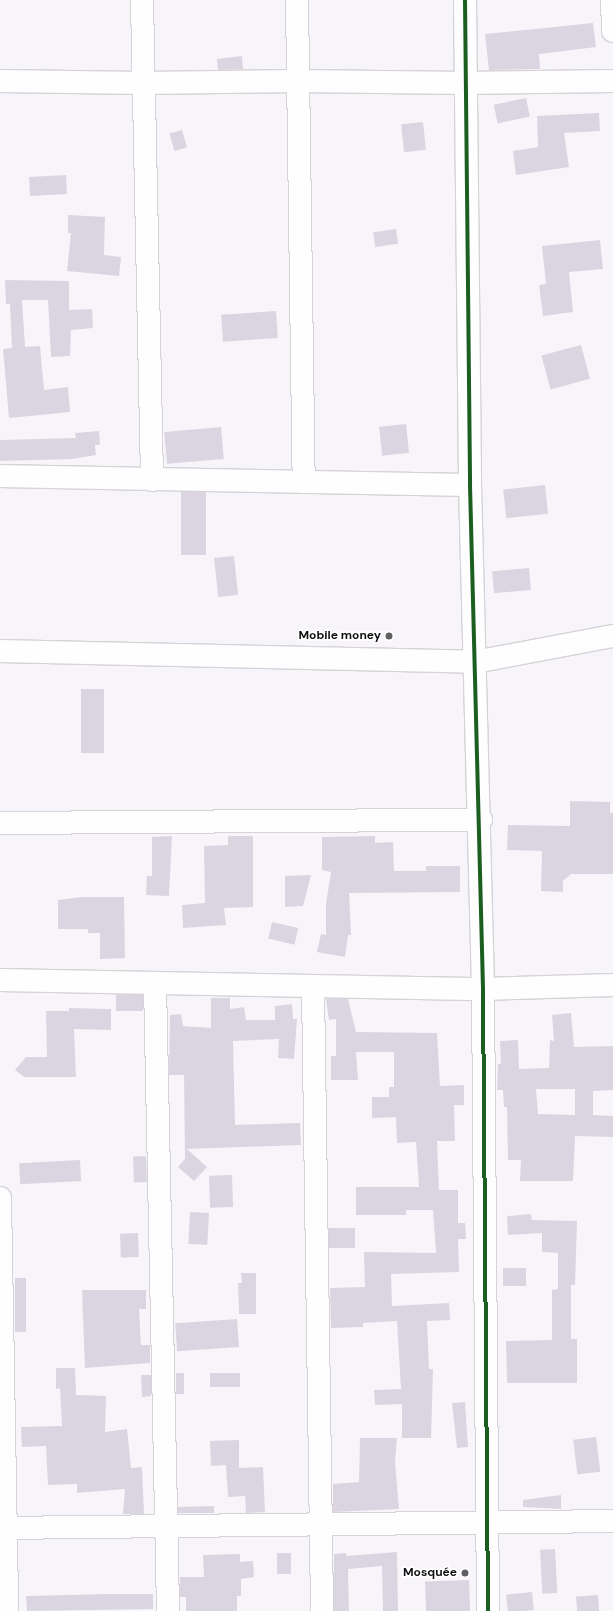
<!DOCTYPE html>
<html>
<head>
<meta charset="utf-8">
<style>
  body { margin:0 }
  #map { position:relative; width:613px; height:1611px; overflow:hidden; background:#f8f5fa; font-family:"DM Sans",sans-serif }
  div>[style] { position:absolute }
  .building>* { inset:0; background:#dbd5e1; transform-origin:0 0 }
  .roads { filter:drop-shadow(1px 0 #d5d3d7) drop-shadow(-1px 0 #d5d3d7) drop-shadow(0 1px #d5d3d7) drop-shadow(0 -1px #d5d3d7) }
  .minor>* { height:22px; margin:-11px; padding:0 11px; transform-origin:11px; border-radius:11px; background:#fefefe }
  .cycleway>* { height:4px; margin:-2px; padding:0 2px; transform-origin:2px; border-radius:2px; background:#1b5e20 }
  .dots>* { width:11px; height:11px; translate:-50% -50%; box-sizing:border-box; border:2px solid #fff; border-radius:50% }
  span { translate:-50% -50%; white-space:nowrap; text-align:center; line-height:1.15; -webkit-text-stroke:3.5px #fff; paint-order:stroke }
  .poi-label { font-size:12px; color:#110f12; font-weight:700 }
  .right { translate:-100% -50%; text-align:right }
</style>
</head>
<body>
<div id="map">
  <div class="building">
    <div style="clip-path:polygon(593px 23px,596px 47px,539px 54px,540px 69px,489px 70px,485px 34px)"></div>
    <div style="clip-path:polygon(242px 56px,243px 69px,218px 70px,217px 59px)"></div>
    <div style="left:526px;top:98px;width:19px;height:33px;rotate:78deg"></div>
    <div style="clip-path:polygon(599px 113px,600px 131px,564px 133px,569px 167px,516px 175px,513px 151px,538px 147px,537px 116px)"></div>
    <div style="left:423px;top:122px;width:28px;height:22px;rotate:84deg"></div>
    <div style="left:182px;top:130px;width:18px;height:13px;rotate:74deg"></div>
    <div style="left:66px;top:175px;width:19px;height:37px;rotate:87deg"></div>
    <div style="clip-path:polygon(68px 215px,105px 217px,104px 255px,121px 257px,119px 276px,67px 271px,71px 233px,68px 233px)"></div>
    <div style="left:396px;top:229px;width:15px;height:23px;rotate:82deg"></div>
    <div style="clip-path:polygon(600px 240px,603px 269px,569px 272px,573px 312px,543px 316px,539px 285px,546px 284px,542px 246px)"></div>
    <div style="clip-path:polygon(5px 280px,69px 281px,69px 310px,92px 309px,93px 328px,71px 330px,70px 356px,51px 357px,48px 300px,22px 300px,25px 347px,40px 346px,44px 390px,68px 387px,70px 412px,9px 418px,3px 349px,12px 348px,10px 304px,6px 304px)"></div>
    <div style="left:276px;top:311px;width:27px;height:55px;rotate:86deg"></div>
    <div style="left:581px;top:345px;width:35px;height:41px;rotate:75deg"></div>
    <div style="left:406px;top:424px;width:29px;height:27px;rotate:84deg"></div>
    <div style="left:221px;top:427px;width:32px;height:57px;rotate:85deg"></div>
    <div style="clip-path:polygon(99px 431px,100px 445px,95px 445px,96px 455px,72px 459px,0 461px,0 440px,76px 438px,75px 433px)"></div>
    <div style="left:545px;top:485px;width:29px;height:42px;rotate:84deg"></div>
    <div style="left:181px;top:492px;width:25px;height:63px"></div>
    <div style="left:234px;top:556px;width:39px;height:20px;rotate:84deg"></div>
    <div style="left:529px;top:568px;width:22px;height:37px;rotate:85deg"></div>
    <div style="left:81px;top:689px;width:23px;height:64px"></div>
    <div style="clip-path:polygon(570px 801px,610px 802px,610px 813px,613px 813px,613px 874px,571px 874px,563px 881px,563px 892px,541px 891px,542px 851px,507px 850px,508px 825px,570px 826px)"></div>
    <div style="clip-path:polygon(172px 836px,169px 896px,146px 895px,147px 876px,152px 876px,152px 837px)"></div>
    <div style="clip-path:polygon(228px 836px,253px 836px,253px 907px,224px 908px,226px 925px,183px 928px,182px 905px,205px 903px,204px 846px,228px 845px)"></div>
    <div style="clip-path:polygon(375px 836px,375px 843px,393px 842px,394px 871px,426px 871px,426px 866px,460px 866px,460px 892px,349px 893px,351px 935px,348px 935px,345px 957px,317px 952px,321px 934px,326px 935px,326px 904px,331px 872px,322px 870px,322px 837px)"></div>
    <div style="clip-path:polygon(311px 875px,303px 906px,285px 907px,285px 876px)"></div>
    <div style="clip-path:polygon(82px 897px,124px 897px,125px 958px,100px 959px,100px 933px,88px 933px,88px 929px,58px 929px,58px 900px)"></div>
    <div style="left:272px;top:922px;width:27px;height:17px;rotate:13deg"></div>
    <div style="left:116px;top:995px;width:27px;height:16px"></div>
    <div style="clip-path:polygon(211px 998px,230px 998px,230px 1009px,244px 1007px,246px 1020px,275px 1020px,275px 1006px,292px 1004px,293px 1019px,297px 1019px,294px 1059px,278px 1058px,279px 1039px,233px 1041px,235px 1125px,300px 1123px,301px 1145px,187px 1149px,207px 1167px,194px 1181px,178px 1167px,185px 1159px,184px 1075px,169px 1075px,170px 1015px,181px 1014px,183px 1026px,211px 1028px)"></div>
    <div style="clip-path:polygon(326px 999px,348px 999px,356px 1032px,437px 1033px,440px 1086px,464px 1085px,464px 1105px,454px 1105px,455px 1141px,437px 1141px,439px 1190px,458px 1190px,458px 1223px,465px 1223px,466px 1239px,458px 1239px,459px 1272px,391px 1274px,392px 1306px,449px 1303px,450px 1320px,427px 1321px,429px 1369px,433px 1369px,431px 1438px,402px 1438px,402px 1404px,375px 1405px,374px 1390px,401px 1389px,397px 1321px,363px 1323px,363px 1327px,331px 1328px,330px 1288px,365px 1287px,364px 1252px,436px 1253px,433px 1210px,406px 1210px,406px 1215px,356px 1215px,356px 1187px,419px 1187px,416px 1142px,397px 1143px,396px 1117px,372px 1118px,372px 1097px,389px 1097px,389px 1087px,394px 1087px,394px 1052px,356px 1052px,358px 1080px,331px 1080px,331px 1056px,336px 1056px,336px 1019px,329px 1020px)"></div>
    <div style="clip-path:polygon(69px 1008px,111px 1009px,111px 1030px,74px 1029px,76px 1077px,24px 1077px,15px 1070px,26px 1057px,47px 1057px,46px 1011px,69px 1011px)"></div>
    <div style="clip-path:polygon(evenodd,571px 1013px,574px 1047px,613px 1046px,613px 1090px,593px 1091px,593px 1115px,613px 1116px,613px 1137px,575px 1136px,573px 1181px,520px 1181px,521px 1160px,508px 1160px,507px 1107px,504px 1107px,503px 1090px,497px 1090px,498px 1064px,501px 1064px,500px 1041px,518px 1040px,519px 1069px,549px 1068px,550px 1040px,554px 1041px,552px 1015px,571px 1013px,536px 1089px,575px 1089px,575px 1115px,538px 1114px,536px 1089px)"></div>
    <div style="left:146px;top:1156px;width:26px;height:13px;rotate:88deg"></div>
    <div style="left:80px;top:1160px;width:21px;height:61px;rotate:87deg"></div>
    <div style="left:232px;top:1175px;width:32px;height:23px;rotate:88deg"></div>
    <div style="left:190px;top:1212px;width:19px;height:32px;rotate:3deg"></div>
    <div style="clip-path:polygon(531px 1214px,532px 1220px,577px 1221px,575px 1285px,571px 1285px,571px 1339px,577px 1339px,577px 1383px,507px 1383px,506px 1341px,552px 1340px,552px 1290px,558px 1289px,558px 1253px,542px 1252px,542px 1233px,508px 1235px,507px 1216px)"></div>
    <div style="left:329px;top:1228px;width:26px;height:20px"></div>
    <div style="left:138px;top:1233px;width:24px;height:18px;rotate:88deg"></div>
    <div style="left:503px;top:1268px;width:23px;height:18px"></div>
    <div style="clip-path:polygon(241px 1273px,256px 1273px,256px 1314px,239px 1314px,238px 1283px,242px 1283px)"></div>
    <div style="left:15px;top:1278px;width:11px;height:54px"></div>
    <div style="clip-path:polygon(82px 1290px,146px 1290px,146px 1309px,139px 1309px,141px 1345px,150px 1345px,150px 1363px,85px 1368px)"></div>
    <div style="left:237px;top:1319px;width:28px;height:62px;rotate:86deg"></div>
    <div style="clip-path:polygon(56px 1368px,75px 1368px,76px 1395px,106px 1396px,105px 1432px,127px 1429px,131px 1468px,142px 1467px,144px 1514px,123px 1514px,125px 1489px,77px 1493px,77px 1484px,48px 1485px,46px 1446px,22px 1447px,21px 1427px,62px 1426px,60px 1388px,56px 1389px)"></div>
    <div style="left:176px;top:1373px;width:8px;height:21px"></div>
    <div style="left:240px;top:1373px;width:14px;height:30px;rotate:90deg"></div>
    <div style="clip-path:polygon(141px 1375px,151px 1375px,151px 1396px,142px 1397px)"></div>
    <div style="clip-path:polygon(465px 1402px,468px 1447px,457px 1448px,452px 1403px)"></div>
    <div style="left:596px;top:1437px;width:35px;height:23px;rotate:83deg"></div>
    <div style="clip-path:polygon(360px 1438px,397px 1438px,395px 1460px,399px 1509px,333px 1512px,333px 1484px,359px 1482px)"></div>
    <div style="clip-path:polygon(239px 1440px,239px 1468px,263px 1467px,265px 1512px,246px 1513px,245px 1496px,228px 1497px,226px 1465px,211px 1466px,210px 1441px)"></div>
    <div style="clip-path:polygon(561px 1495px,561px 1509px,523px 1507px,523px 1500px)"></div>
    <div style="clip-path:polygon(214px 1506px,214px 1513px,178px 1513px,178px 1507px)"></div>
    <div style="left:555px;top:1549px;width:44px;height:15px;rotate:87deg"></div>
    <div style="clip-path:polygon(397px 1552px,398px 1611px,383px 1611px,382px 1566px,348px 1569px,349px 1611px,334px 1611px,334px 1554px,346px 1553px,346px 1556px)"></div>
    <div style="left:277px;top:1553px;width:14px;height:21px"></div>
    <div style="clip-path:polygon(240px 1554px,240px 1562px,253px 1561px,254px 1577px,241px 1579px,241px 1596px,237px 1596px,237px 1611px,186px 1611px,186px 1597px,180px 1597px,180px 1577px,204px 1577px,203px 1555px)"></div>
    <div style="left:469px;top:1580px;width:31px;height:44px;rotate:88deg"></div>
    <div style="left:532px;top:1592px;width:18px;height:26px;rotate:84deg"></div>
    <div style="clip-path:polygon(109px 1594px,153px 1594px,153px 1609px,27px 1611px,26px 1596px)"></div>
    <div style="left:598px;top:1595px;width:16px;height:22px;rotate:86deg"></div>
  </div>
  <div class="roads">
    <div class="minor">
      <div style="left:142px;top:0;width:480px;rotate:88.8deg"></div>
      <div style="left:297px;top:0;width:482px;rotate:89.2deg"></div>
      <div style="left:465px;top:0;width:485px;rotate:89.4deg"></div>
      <div style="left:470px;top:485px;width:504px;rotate:88.52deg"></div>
      <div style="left:483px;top:989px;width:622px;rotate:89.54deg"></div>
      <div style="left:612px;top:0;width:31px;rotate:88deg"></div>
      <div style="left:0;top:81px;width:144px;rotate:0.8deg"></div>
      <div style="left:144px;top:83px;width:154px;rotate:-0.7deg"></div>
      <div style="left:298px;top:81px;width:168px;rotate:0.7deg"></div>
      <div style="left:466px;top:83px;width:147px;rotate:-0.8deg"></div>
      <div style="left:0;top:476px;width:470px;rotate:1.1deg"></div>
      <div style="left:0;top:651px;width:475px;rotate:1.3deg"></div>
      <div style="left:475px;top:662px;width:140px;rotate:-10.7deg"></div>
      <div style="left:0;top:823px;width:481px;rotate:-0.4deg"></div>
      <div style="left:0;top:980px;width:483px;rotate:1.1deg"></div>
      <div style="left:483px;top:989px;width:130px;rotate:-1.8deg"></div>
      <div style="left:155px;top:983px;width:628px;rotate:88.81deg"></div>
      <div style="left:313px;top:986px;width:625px;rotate:89.17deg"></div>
      <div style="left:0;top:1198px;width:413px;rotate:89deg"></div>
      <div style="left:0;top:1528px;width:613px;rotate:-0.65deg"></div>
    </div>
  </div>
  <div class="cycleway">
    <div style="left:465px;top:0;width:485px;rotate:89.4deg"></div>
    <div style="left:470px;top:485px;width:504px;rotate:88.52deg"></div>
    <div style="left:483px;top:989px;width:622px;rotate:89.54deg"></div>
  </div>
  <div class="dots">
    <div style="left:389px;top:636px;background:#626063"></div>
    <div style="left:465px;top:1573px;background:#626063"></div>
  </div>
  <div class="poi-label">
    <span class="right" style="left:381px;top:636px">Mobile money</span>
    <span class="right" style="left:457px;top:1573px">Mosquée</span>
  </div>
</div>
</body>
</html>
